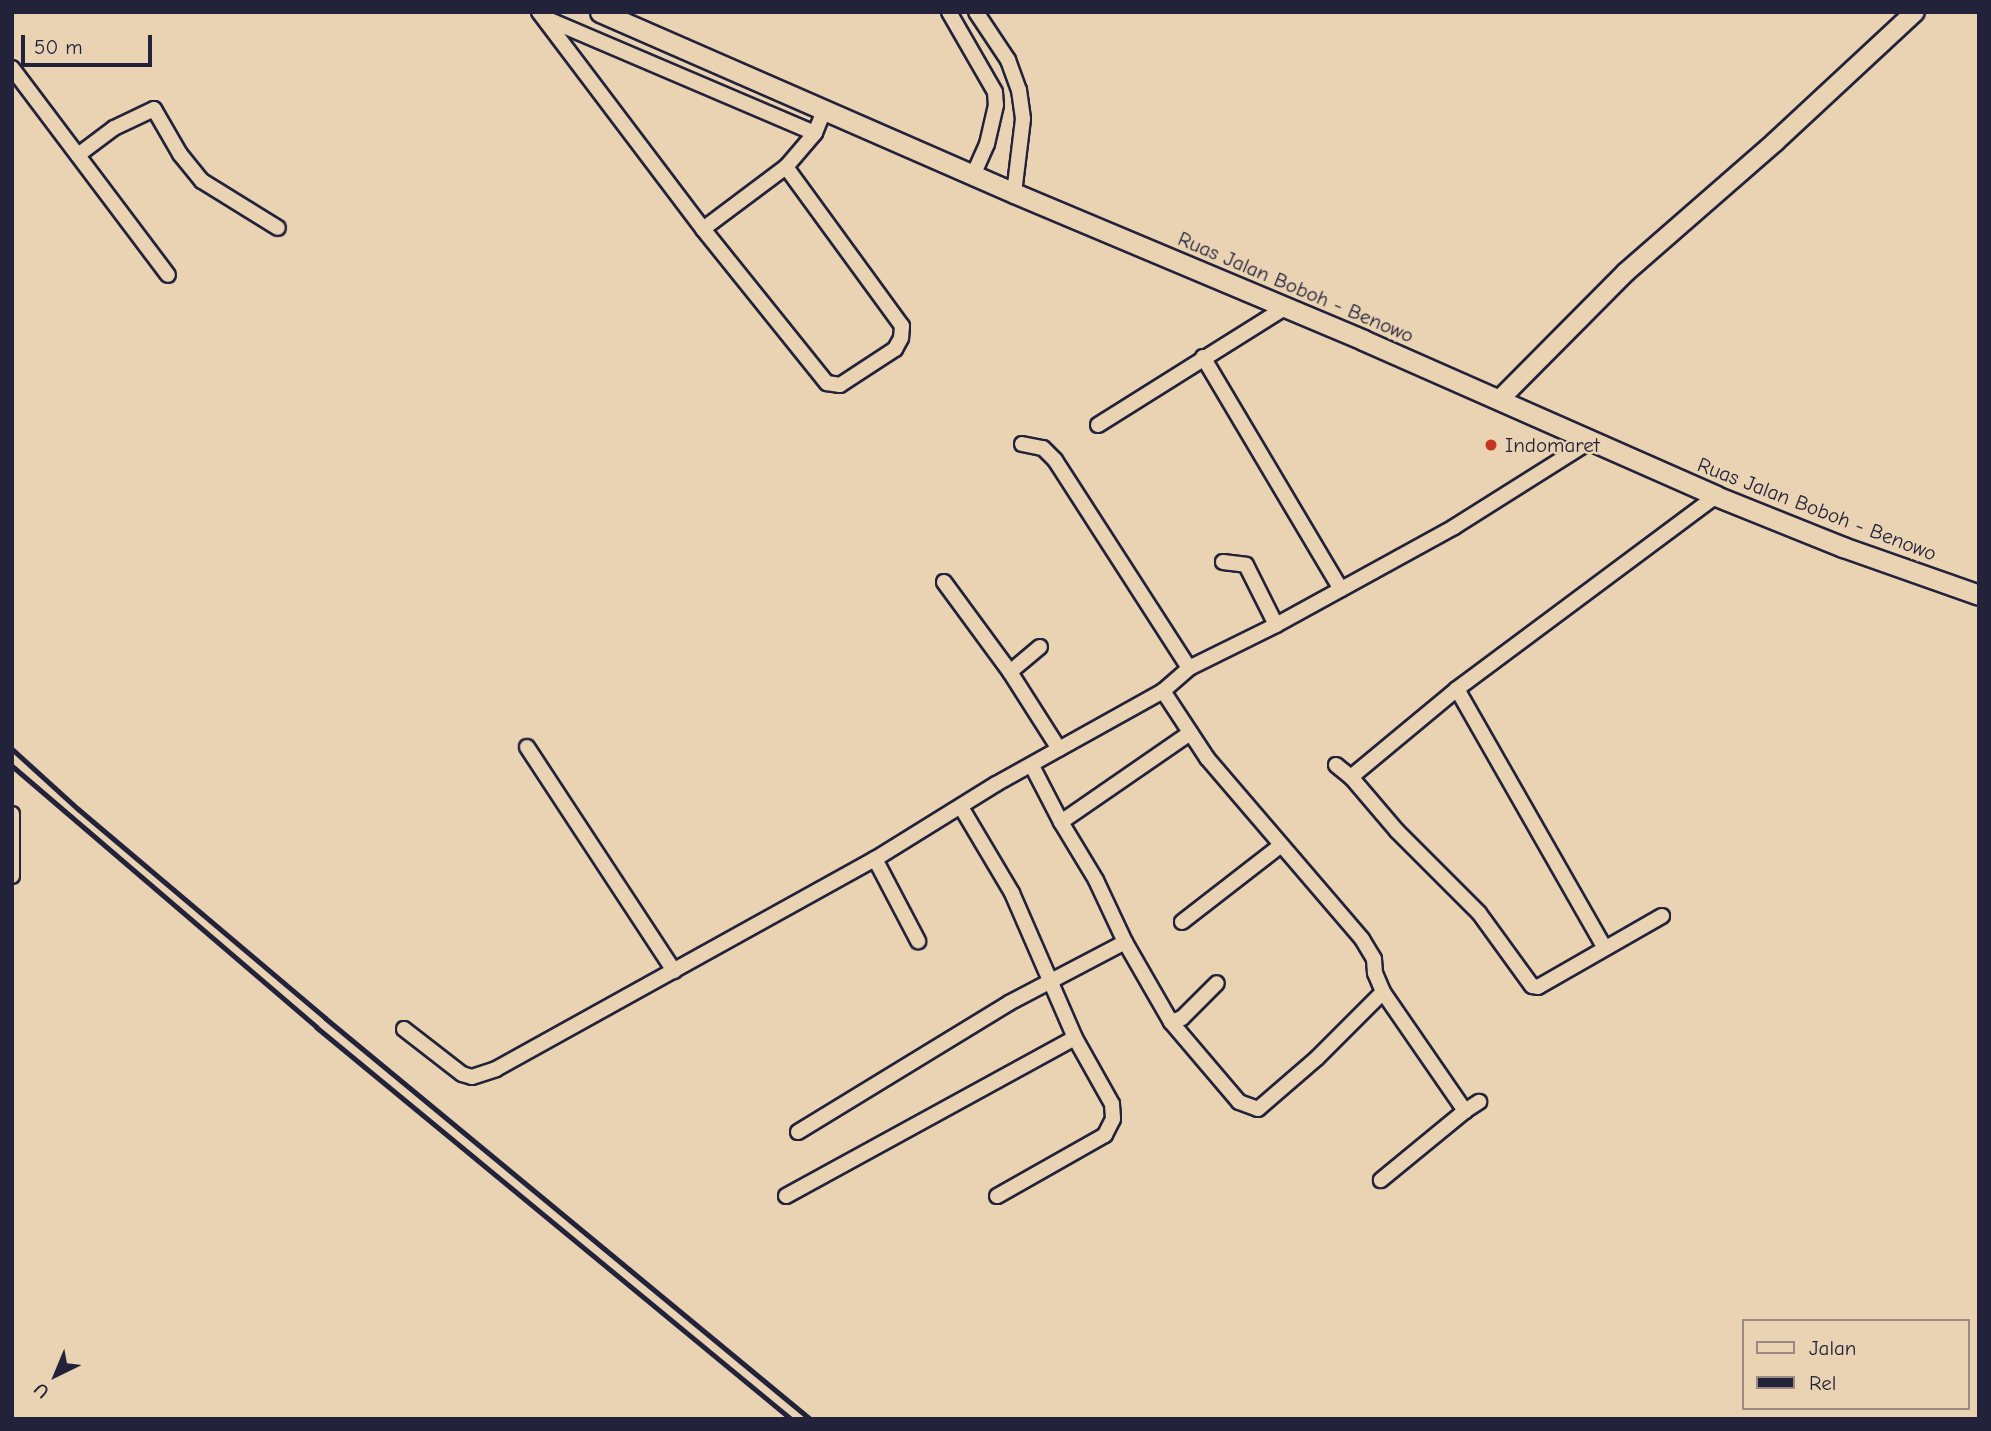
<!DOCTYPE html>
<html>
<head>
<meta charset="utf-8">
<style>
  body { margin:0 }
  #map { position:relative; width:1991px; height:1431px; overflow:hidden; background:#ead3b3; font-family:"Comic Neue",sans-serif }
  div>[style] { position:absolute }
  .roads { filter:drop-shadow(2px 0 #22223b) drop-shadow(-2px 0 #22223b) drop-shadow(0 2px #22223b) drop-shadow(0 -2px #22223b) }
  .minor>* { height:14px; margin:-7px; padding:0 7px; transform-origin:7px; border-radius:7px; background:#ead3b3 }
  .tertiary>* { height:18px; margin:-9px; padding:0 9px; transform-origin:9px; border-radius:9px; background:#ead3b3 }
  .secondary>* { height:19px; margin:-9.5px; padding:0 9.5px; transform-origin:9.5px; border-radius:9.5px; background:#ead3b3 }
  .rail>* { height:5px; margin:-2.5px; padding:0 2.5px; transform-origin:2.5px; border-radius:2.5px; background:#22223b }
  .dots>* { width:19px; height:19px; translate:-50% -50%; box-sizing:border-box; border:4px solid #ead3b3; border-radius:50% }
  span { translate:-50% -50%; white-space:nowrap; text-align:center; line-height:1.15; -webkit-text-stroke:5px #ead3b3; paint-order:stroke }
  .street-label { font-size:21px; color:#22223b }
  .poi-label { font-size:21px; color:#22223b }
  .left { translate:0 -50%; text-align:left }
  .frame { position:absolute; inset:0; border:14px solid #22223b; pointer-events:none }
  .legend { position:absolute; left:1742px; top:1319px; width:228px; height:91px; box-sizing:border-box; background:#ead3b3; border:2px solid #9a8c83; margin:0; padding:9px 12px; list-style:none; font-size:21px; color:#22223b }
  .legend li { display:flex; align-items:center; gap:14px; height:35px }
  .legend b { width:35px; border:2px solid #9a8c83 }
  .north { position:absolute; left:21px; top:1340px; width:70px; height:70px; -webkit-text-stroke:5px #ead3b3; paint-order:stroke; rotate:223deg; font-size:19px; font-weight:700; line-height:28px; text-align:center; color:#22223b }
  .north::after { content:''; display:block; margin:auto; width:24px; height:32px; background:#22223b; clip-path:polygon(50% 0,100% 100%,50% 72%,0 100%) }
  .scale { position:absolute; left:21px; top:35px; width:131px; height:32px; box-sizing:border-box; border:4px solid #22223b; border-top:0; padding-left:9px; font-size:21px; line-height:24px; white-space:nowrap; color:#22223b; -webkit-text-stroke:5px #ead3b3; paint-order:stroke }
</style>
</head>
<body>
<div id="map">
  <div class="roads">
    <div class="minor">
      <div style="left:539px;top:12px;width:272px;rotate:52.9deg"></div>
      <div style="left:703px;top:229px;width:198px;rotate:51.2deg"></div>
      <div style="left:827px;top:383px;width:13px;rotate:9deg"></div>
      <div style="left:840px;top:385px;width:66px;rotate:-33.2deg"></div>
      <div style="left:895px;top:349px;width:13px;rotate:-61deg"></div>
      <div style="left:901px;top:338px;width:12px;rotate:-85deg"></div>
      <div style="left:902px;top:326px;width:197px;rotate:-126.1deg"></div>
      <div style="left:949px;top:12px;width:92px;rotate:60.1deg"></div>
      <div style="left:995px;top:92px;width:13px;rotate:86deg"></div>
      <div style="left:996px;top:105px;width:40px;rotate:103deg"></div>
      <div style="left:987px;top:144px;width:34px;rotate:114deg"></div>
      <div style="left:976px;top:12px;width:58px;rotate:56.3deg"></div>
      <div style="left:1008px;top:60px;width:32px;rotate:70deg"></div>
      <div style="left:1019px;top:90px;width:29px;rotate:82deg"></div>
      <div style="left:1023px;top:119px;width:75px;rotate:96.9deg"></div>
      <div style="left:545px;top:18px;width:293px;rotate:23.1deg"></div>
      <div style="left:12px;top:68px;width:259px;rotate:53deg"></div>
      <div style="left:78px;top:155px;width:45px;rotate:-36.9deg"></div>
      <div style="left:114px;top:128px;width:44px;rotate:-25.4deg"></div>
      <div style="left:154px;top:109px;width:52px;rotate:60deg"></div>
      <div style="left:180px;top:154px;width:35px;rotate:51deg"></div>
      <div style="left:202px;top:181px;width:89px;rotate:31.7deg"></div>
      <div style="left:703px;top:229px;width:104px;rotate:-36.8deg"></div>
      <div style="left:786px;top:167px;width:45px;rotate:-49.5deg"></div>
      <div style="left:815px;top:133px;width:24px;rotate:-68deg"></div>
      <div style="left:1203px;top:357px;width:270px;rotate:59.3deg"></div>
      <div style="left:1098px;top:425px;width:222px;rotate:-32.1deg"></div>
      <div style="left:1022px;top:444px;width:21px;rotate:11deg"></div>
      <div style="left:1043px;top:448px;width:17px;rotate:45deg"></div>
      <div style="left:1055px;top:460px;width:247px;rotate:57.2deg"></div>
      <div style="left:1223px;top:562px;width:23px;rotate:7deg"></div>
      <div style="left:1246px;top:565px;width:67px;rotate:63.4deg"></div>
      <div style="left:944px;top:582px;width:112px;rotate:53.7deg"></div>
      <div style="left:1010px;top:672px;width:91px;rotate:57.5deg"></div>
      <div style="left:1010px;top:672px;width:39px;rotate:-40deg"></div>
      <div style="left:1457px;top:689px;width:297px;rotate:60.3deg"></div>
      <div style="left:1163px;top:691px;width:80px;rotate:56.7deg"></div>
      <div style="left:1207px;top:758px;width:238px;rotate:49.4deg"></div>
      <div style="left:1362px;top:939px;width:23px;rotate:59deg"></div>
      <div style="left:1374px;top:959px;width:14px;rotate:86deg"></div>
      <div style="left:1375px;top:973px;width:21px;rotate:67deg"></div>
      <div style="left:1383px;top:992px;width:145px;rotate:55.4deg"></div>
      <div style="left:1465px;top:1111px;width:109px;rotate:140.6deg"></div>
      <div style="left:527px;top:747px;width:268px;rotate:56.7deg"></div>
      <div style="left:1336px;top:765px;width:19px;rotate:39deg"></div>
      <div style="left:1351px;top:777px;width:138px;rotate:-39.7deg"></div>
      <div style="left:1457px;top:689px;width:323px;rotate:-36.7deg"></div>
      <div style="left:1351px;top:777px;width:71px;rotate:49.6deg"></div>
      <div style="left:1397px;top:831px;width:116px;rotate:45deg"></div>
      <div style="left:1479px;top:913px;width:90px;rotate:54deg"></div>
      <div style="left:1532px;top:986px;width:6px;rotate:9deg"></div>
      <div style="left:1538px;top:987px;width:143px;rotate:-29.8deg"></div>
      <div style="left:961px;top:807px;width:100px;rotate:59.3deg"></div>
      <div style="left:1012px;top:893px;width:158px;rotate:66.5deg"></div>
      <div style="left:1075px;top:1038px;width:76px;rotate:60.7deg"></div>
      <div style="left:1112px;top:1104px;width:15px;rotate:86deg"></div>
      <div style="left:1113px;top:1119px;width:18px;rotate:117deg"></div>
      <div style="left:1105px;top:1135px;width:124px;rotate:150.5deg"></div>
      <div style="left:12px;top:814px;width:62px;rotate:90deg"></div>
      <div style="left:1061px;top:822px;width:157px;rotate:-34.6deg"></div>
      <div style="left:875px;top:859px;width:93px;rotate:62.3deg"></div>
      <div style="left:1182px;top:922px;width:124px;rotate:-37.8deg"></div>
      <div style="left:1125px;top:942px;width:92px;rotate:60.1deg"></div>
      <div style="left:1171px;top:1022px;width:12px;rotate:-20deg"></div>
      <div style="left:1182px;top:1018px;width:49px;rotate:-45deg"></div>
      <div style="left:1171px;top:1022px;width:105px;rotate:49.6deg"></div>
      <div style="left:1239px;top:1102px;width:20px;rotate:20deg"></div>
      <div style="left:1258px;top:1109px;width:78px;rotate:-40.8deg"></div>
      <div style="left:1317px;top:1058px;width:93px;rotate:-45deg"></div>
      <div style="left:404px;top:1029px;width:73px;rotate:37.8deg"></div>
      <div style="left:462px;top:1074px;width:10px;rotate:17deg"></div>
      <div style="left:472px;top:1077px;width:25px;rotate:-18deg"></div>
      <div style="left:496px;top:1069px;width:433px;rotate:-29deg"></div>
      <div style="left:875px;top:859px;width:142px;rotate:-31.8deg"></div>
      <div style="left:996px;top:784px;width:191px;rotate:-29.1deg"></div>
      <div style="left:1163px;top:691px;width:35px;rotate:-41deg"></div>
      <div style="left:1189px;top:668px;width:97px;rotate:-26.3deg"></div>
      <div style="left:1276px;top:625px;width:203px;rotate:-28.8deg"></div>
      <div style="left:1454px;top:527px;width:163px;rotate:-32.2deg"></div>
      <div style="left:1465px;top:1111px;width:17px;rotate:-33deg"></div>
      <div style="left:798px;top:1132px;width:247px;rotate:-31.4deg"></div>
      <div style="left:1009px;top:1003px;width:131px;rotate:-27.7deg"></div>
      <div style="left:1125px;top:942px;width:68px;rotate:-115.1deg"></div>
      <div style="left:1096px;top:880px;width:68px;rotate:-121.1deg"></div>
      <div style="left:1061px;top:822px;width:63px;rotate:-117.4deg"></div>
      <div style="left:786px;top:1196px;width:329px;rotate:-28.7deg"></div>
    </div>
    <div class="tertiary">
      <div style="left:1499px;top:400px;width:180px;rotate:-45.2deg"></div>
      <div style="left:1626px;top:272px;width:198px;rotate:-41.1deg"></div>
      <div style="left:1775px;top:142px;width:191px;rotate:-42.9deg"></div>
    </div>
    <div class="secondary">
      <div style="left:600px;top:12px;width:452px;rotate:23.6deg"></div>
      <div style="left:1014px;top:193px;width:379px;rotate:22.8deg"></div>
      <div style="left:1363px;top:340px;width:386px;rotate:23.8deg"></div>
      <div style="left:1716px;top:496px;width:137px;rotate:21.9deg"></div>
      <div style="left:1843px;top:547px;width:144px;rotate:19.4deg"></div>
    </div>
  </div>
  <div class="rail">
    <div style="left:12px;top:749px;width:89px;rotate:42.3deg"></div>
    <div style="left:78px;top:809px;width:324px;rotate:40.2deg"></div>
    <div style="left:325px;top:1018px;width:629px;rotate:39.58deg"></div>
    <div style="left:12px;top:766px;width:401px;rotate:40.6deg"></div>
    <div style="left:316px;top:1027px;width:616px;rotate:39.53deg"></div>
  </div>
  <div class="dots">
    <div style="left:1491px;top:445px;background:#c8321e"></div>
  </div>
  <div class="street-label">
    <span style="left:1296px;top:287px;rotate:23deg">Ruas Jalan Boboh - Benowo</span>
    <span style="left:1817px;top:509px;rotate:21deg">Ruas Jalan Boboh - Benowo</span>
  </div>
  <div class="poi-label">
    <span class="left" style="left:1505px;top:445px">Indomaret</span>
  </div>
  <div class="frame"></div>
  <ul class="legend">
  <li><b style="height:9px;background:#ead3b3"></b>Jalan</li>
  <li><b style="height:9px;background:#22223b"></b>Rel</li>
  </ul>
  <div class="north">U</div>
  <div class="scale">50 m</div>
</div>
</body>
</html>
